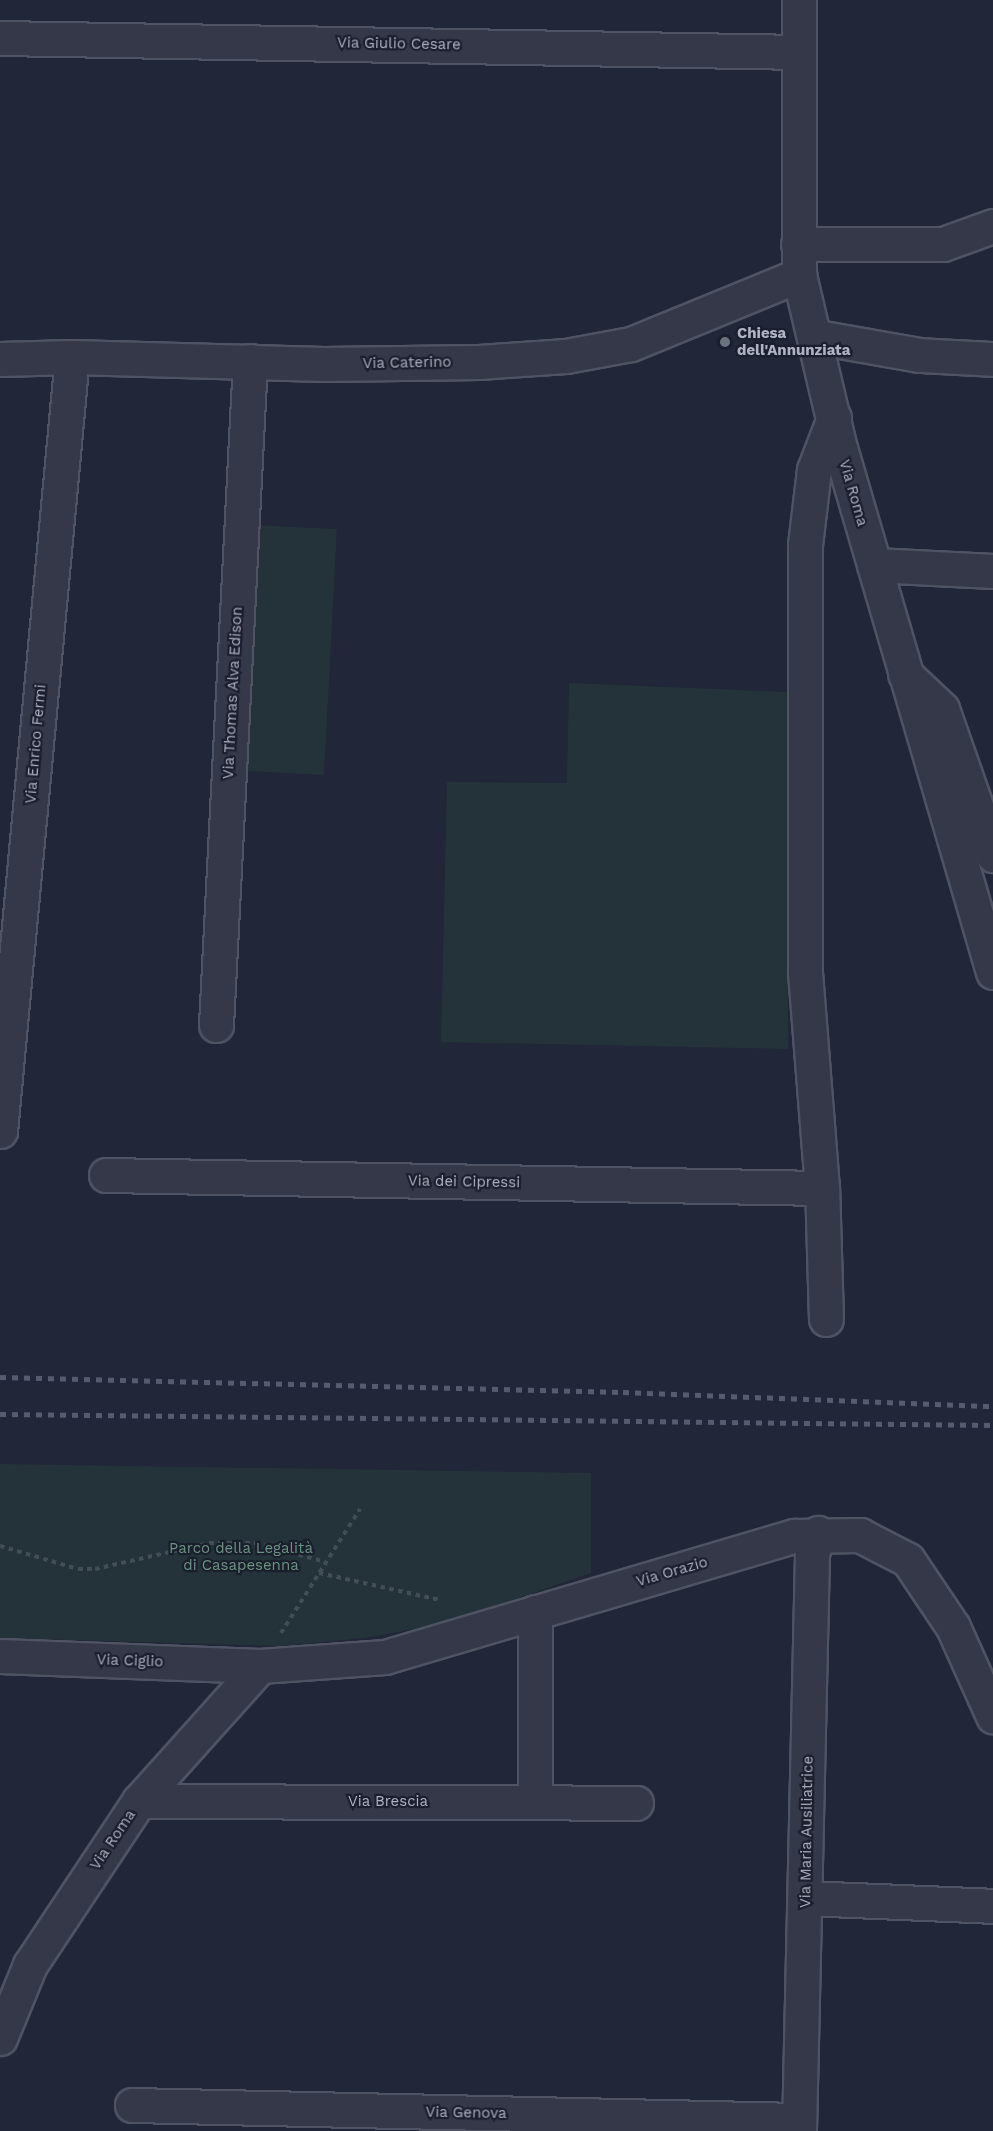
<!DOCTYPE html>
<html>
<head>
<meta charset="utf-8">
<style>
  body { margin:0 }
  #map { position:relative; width:993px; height:2131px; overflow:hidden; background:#212638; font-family:"Work Sans",sans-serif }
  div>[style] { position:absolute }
  .green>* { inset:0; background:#24333a; transform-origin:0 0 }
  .path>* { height:4px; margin-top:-2px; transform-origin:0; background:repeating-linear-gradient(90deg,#414e56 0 4.5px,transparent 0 9px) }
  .roads { filter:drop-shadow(2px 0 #4f5363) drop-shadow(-2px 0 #4f5363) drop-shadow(0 2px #4f5363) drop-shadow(0 -2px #4f5363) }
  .minor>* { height:33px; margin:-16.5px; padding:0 16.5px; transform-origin:16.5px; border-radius:16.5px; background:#353848 }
  .rail>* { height:4.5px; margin-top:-2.25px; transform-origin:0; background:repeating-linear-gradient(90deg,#575b6f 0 6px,transparent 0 12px) }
  .dots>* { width:16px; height:16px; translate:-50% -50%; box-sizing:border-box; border:3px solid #1a1e2d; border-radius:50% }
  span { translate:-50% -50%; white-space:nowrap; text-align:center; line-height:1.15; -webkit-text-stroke:4.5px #1a1e2d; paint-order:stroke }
  .street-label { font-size:15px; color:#afb3c5 }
  .poi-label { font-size:15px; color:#afb3c5; font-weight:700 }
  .left { translate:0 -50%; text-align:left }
  .park-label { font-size:15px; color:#68957d }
</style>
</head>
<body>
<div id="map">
  <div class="green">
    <div style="left:255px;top:525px;width:82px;height:246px;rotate:3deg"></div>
    <div style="clip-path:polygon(569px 683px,787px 692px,788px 1049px,441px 1042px,447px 782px,567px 783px)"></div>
    <div style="clip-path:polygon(0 1464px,591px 1473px,591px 1573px,445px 1623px,365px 1638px,279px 1646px,0 1638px)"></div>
  </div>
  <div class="path">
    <div style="left:0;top:1546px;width:81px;rotate:16.4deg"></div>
    <div style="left:78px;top:1569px;width:17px"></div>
    <div style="left:95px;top:1569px;width:117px;rotate:-12.8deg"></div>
    <div style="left:209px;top:1543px;width:46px"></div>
    <div style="left:255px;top:1543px;width:73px;rotate:15deg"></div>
    <div style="left:319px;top:1573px;width:124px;rotate:12.6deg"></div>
    <div style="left:281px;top:1633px;width:147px;rotate:-57.5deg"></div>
  </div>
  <div class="roads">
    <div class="minor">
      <div style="left:799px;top:0;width:275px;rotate:90deg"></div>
      <div style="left:799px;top:275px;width:178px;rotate:76.7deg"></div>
      <div style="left:840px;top:448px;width:546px;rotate:73.72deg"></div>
      <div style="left:0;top:38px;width:799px;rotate:1deg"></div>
      <div style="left:798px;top:244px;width:145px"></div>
      <div style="left:943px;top:244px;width:53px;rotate:-19.8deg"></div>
      <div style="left:817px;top:337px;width:104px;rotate:10deg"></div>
      <div style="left:919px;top:355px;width:74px;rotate:3.1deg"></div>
      <div style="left:0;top:359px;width:72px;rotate:-1.6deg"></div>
      <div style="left:72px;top:357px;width:252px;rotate:1.6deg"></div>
      <div style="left:324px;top:364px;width:155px;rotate:-0.7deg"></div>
      <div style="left:479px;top:362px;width:87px;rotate:-3.9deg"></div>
      <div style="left:566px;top:356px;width:66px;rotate:-10.5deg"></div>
      <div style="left:631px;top:344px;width:182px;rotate:-22.3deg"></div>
      <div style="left:874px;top:565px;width:119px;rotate:2.9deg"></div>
      <div style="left:905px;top:674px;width:51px;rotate:43.4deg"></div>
      <div style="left:942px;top:709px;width:155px;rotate:70.7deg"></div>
      <div style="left:216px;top:1025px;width:665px;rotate:-87.07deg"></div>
      <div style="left:0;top:1131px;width:777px;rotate:-84.69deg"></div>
      <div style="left:106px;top:1175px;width:716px;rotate:1.04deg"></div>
      <div style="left:826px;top:1319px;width:131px;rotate:-91.7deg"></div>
      <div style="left:822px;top:1188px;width:218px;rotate:-94.5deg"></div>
      <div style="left:805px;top:971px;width:426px;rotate:-90deg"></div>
      <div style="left:805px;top:545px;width:76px;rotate:-83.2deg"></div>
      <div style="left:814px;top:470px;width:56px;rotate:-69deg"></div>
      <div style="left:0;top:1656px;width:260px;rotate:2.2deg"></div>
      <div style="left:260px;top:1666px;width:125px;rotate:-4.1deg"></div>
      <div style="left:385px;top:1657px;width:427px;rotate:-16.5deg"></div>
      <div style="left:794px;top:1536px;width:66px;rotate:-0.9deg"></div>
      <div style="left:860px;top:1535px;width:54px;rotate:27.5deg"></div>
      <div style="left:908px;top:1560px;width:81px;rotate:56.1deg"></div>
      <div style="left:953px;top:1627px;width:98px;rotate:65.8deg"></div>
      <div style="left:139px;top:1801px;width:497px;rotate:0.2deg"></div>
      <div style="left:535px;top:1802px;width:190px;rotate:-90deg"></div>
      <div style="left:805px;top:1898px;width:188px;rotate:2.4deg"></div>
      <div style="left:0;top:2038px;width:79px;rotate:-67.7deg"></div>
      <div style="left:30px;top:1965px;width:197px;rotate:-56.4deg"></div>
      <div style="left:139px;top:1801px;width:181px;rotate:-48.1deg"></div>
      <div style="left:132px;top:2105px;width:667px;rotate:1.29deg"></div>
      <div style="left:799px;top:2131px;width:577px;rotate:-88.71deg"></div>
      <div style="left:812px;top:1554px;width:22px;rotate:-74deg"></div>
    </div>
  </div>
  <div class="rail">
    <div style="left:0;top:1377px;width:623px;rotate:1.38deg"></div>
    <div style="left:623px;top:1392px;width:370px;rotate:2.2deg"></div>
    <div style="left:0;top:1414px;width:993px;rotate:0.63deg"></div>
  </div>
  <div class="dots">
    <div style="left:725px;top:342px;background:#6b7280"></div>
  </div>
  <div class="street-label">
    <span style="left:399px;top:44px;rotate:1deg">Via Giulio Cesare</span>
    <span style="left:407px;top:363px;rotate:-1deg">Via Caterino</span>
    <span style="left:853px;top:493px;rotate:74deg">Via Roma</span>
    <span style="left:233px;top:693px;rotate:-87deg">Via Thomas Alva Edison</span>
    <span style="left:36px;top:744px;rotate:-85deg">Via Enrico Fermi</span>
    <span style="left:464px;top:1182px;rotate:1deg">Via dei Cipressi</span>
    <span style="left:672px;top:1572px;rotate:-16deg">Via Orazio</span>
    <span style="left:130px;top:1661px;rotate:2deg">Via Ciglio</span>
    <span style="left:388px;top:1802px">Via Brescia</span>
    <span style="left:807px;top:1832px;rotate:-89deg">Via Maria Ausiliatrice</span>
    <span style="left:113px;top:1840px;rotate:-56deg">Via Roma</span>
    <span style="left:466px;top:2113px;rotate:1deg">Via Genova</span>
  </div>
  <div class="poi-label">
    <span class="left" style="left:737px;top:342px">Chiesa<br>dell'Annunziata</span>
  </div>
  <div class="park-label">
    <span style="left:241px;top:1557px">Parco della Legalità<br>di Casapesenna</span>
  </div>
</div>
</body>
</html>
